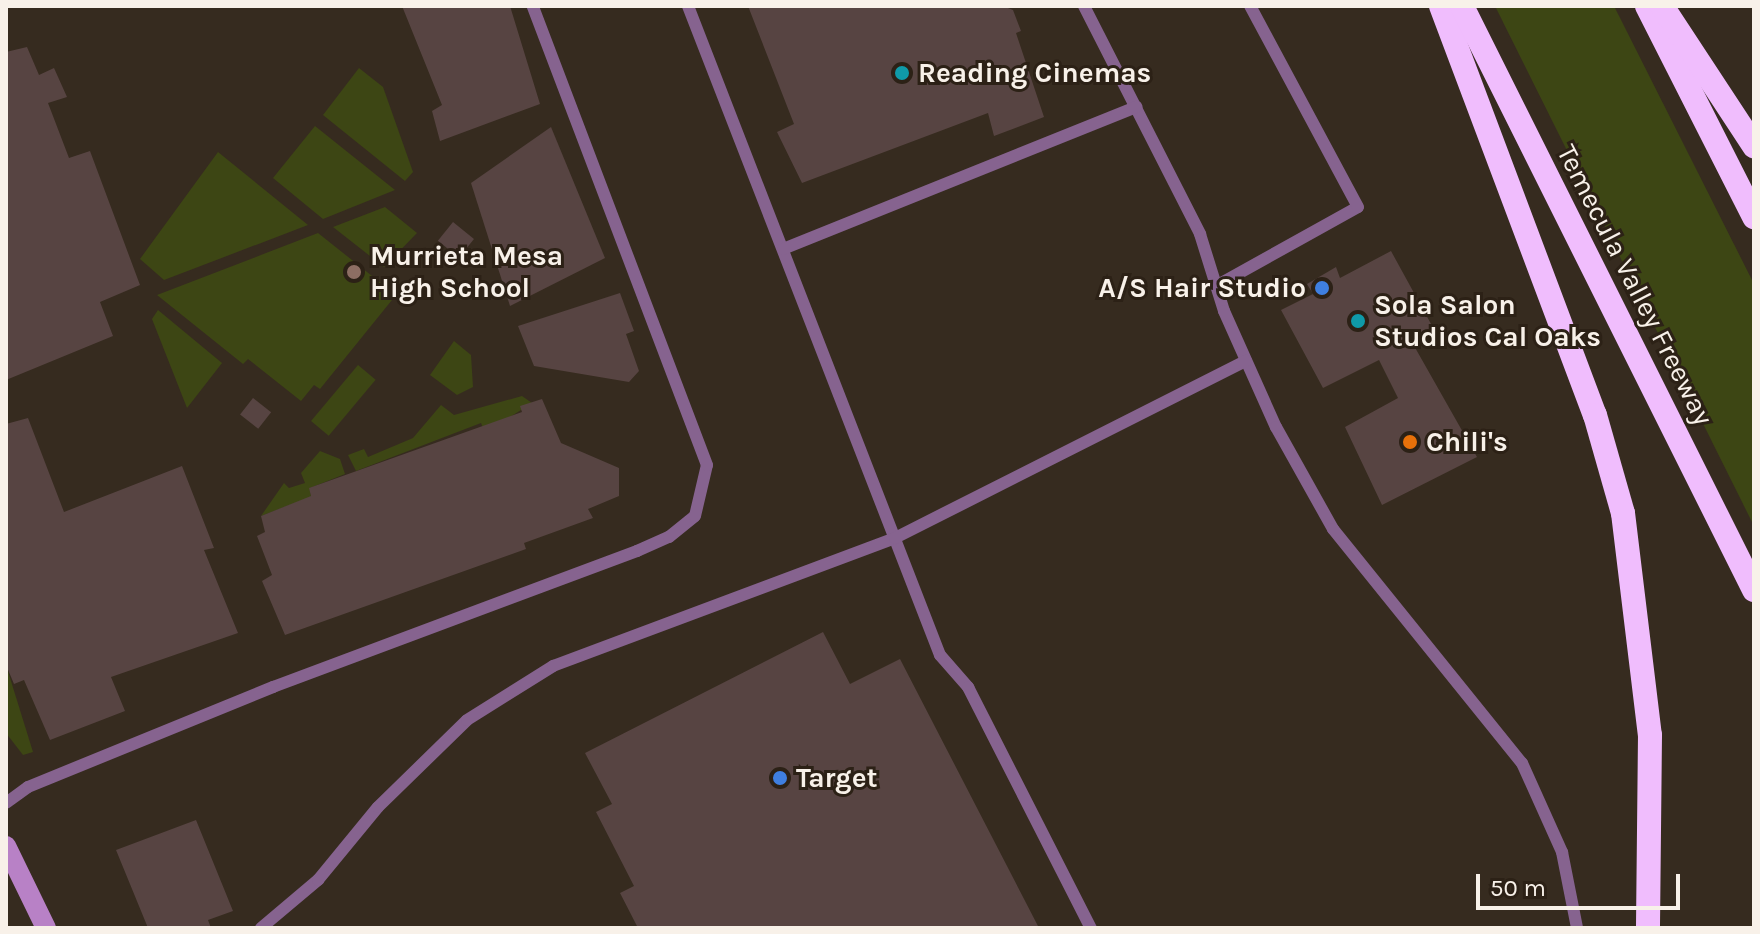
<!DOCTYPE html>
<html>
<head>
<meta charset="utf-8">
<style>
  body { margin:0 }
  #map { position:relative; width:1760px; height:934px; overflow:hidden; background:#362b1f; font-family:Karla,sans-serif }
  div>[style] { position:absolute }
  .green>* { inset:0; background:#3d4614; transform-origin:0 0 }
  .building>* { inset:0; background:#574442; transform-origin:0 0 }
  .lane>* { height:12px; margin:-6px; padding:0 6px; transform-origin:6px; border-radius:6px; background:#86638f }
  .secondary>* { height:20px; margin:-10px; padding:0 10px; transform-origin:10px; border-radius:10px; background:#b881c6 }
  .highway>* { height:24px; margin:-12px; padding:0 12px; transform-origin:12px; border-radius:12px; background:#f0bdfd }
  .dots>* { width:22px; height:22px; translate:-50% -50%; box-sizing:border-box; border:4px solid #2c2116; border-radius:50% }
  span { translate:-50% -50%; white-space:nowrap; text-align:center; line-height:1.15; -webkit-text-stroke:6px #2c2116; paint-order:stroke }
  .poi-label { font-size:28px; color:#f8f1e9; font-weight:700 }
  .left { translate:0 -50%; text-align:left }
  .right { translate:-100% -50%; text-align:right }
  .street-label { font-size:28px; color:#f8f1e9 }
  .frame { position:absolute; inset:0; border:8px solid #f8f1e9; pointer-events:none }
  .scale { position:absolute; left:1476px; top:874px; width:204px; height:36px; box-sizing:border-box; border:4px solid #f8f1e9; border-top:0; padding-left:10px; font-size:24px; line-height:28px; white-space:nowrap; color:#f8f1e9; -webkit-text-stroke:6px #2c2116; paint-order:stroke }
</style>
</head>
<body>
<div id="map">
  <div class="green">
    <div style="clip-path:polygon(1495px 6px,1614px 6px,1754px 284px,1754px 526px)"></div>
    <div style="clip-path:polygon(359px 68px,383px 87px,413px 172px,405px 181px,323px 115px)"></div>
    <div style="clip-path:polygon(315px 126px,395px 190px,323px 219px,273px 178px)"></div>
    <div style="clip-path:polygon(218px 152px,308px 225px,164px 280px,140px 259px)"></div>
    <div style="clip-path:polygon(385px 207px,417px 233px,384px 267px,333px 227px)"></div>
    <div style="clip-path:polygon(318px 233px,396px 295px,320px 389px,314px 385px,301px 401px,248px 359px,243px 364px,157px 295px)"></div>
    <div style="clip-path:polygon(158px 310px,222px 363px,187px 408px,152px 319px)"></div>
    <div style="clip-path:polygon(454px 341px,471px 355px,473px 387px,457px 395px,430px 375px)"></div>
    <div style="left:358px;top:365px;width:23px;height:73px;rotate:40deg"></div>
    <div style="clip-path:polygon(522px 396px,532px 403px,485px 433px,481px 423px,356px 471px,348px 455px,364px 449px,368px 457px,413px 438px,441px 405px,454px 415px)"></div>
    <div style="clip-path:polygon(320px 451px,340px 459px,345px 474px,310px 488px,311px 497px,261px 516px,284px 483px,289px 488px,305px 483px,301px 473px)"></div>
    <div style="clip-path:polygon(6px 665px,33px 752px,23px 755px,6px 733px)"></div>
  </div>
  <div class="building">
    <div style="clip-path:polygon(402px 6px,510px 6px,540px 104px,440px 141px,432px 111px,442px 105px)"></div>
    <div style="clip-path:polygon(748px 6px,1003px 6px,1013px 10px,1021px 31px,1016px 33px,1044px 117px,994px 136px,988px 113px,802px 183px,777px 132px,794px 124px)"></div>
    <div style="clip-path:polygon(27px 47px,39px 75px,54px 68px,67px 97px,48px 103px,69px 158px,90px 151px,140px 285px,100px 302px,113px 336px,6px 380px,6px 52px)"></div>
    <div style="clip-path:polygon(551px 127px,605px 258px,510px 306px,471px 183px)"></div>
    <div style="left:453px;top:222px;width:27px;height:24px;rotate:39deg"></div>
    <div style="clip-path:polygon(1391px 251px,1436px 333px,1413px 344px,1477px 457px,1382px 505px,1345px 427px,1398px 398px,1379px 360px,1323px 388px,1281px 310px,1313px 294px,1307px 284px,1336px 267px,1340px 278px)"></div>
    <div style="clip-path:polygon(620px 293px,634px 331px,626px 334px,639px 371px,629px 382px,534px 366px,518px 326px)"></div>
    <div style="left:253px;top:398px;width:23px;height:21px;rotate:38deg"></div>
    <div style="clip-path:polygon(542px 399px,561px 443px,619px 468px,619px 496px,588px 509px,593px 518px,524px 543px,526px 549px,285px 635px,262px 581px,272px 575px,257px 536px,265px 532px,261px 516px,311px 496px,309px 488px,522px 412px,520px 406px)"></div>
    <div style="clip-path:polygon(28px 418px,64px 512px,182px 466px,214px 548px,204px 550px,238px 633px,111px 677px,125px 711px,50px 740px,24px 680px,14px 684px,6px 665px,6px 424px)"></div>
    <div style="clip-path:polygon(823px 632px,850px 684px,900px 659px,1039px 928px,638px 928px,620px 893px,634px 886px,596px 812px,612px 804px,585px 753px)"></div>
    <div style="clip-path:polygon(196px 820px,233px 911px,208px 920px,211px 928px,148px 928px,116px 850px)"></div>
  </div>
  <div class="lane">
    <div style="left:688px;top:6px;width:696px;rotate:68.78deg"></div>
    <div style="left:940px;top:655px;width:43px;rotate:48.8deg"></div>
    <div style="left:968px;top:687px;width:271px;rotate:63deg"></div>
    <div style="left:1084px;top:6px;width:256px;rotate:63deg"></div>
    <div style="left:1200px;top:234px;width:81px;rotate:72.7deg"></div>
    <div style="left:1224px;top:311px;width:127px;rotate:65.9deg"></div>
    <div style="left:1276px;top:427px;width:117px;rotate:60.8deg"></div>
    <div style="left:1333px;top:529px;width:301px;rotate:51.1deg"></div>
    <div style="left:1522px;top:763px;width:98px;rotate:65.8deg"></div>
    <div style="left:1562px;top:852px;width:77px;rotate:78.8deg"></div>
    <div style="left:783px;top:249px;width:381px;rotate:-21.9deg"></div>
    <div style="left:1216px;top:286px;width:162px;rotate:-29.1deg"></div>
    <div style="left:1358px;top:207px;width:228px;rotate:-118.2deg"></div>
    <div style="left:6px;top:803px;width:27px;rotate:-36deg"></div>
    <div style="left:28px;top:787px;width:265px;rotate:-22.2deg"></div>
    <div style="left:273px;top:687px;width:389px;rotate:-20.5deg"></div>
    <div style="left:637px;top:551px;width:35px;rotate:-24deg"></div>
    <div style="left:669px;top:537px;width:33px;rotate:-39deg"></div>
    <div style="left:695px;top:516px;width:52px;rotate:-76.8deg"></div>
    <div style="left:707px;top:465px;width:491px;rotate:-110.8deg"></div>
    <div style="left:261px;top:928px;width:75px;rotate:-40.1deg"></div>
    <div style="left:318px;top:880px;width:94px;rotate:-50.6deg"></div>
    <div style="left:378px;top:807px;width:124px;rotate:-44.3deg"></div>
    <div style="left:467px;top:720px;width:102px;rotate:-32.1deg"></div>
    <div style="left:553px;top:666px;width:365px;rotate:-20.5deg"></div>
    <div style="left:895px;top:538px;width:393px;rotate:-26.8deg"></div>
  </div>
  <div class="secondary">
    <div style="left:6px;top:846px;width:91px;rotate:64deg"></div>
  </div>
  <div class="highway">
    <div style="left:1441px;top:6px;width:437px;rotate:69.4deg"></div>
    <div style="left:1595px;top:415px;width:102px;rotate:74.1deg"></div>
    <div style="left:1623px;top:513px;width:224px;rotate:83.1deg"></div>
    <div style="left:1650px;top:735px;width:193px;rotate:90.6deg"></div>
    <div style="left:1462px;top:6px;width:653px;rotate:63.43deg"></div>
    <div style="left:1647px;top:6px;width:237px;rotate:63.1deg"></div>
    <div style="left:1662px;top:6px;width:168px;rotate:56.7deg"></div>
  </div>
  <div class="dots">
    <div style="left:902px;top:73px;background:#0f9aa8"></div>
    <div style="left:354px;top:272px;background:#8d6e63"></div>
    <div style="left:1322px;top:288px;background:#3f7fe0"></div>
    <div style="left:1358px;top:321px;background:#0f9aa8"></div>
    <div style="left:1410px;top:442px;background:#e8710a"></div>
    <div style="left:780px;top:778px;background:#3f7fe0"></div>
  </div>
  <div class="poi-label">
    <span class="left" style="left:918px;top:73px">Reading Cinemas</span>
    <span class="left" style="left:370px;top:272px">Murrieta Mesa<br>High School</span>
    <span class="right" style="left:1306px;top:288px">A/S Hair Studio</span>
    <span class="left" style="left:1374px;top:321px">Sola Salon<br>Studios Cal Oaks</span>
    <span class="left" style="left:1426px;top:442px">Chili's</span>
    <span class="left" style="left:796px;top:778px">Target</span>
  </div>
  <div class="street-label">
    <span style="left:1635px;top:285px;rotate:63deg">Temecula Valley Freeway</span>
  </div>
  <div class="frame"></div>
  <div class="scale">50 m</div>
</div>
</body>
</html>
